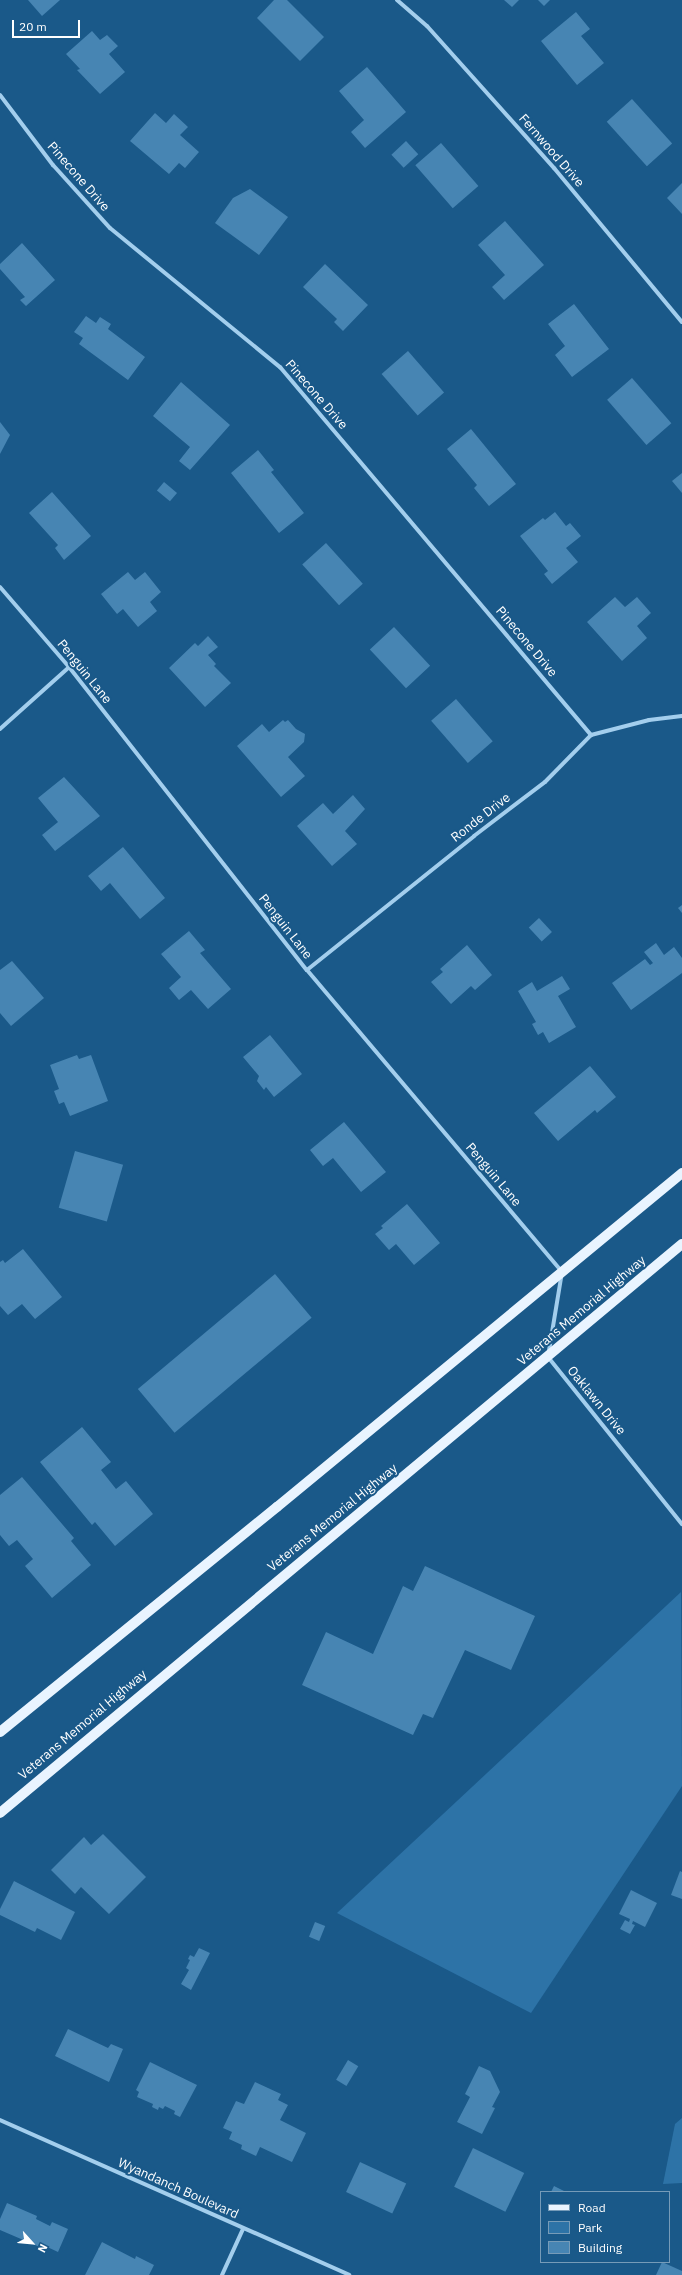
<!DOCTYPE html>
<html>
<head>
<meta charset="utf-8">
<style>
  body { margin:0 }
  #map { position:relative; width:682px; height:2275px; overflow:hidden; background:#1a5989; font-family:"IBM Plex Sans",sans-serif }
  div>[style] { position:absolute }
  .green>* { inset:0; background:#2d73a7 }
  .building>* { inset:0; background:#4785b3; transform-origin:0 0 }
  .street>* { height:4px; margin:-2px; padding:0 2px; transform-origin:2px; border-radius:2px; background:#a3ceed }
  .primary>* { height:10px; margin:-5px; padding:0 5px; transform-origin:5px; border-radius:5px; background:#e9f4ff }
  span { translate:-50% -50%; white-space:nowrap; text-align:center; line-height:1.15; -webkit-text-stroke:4px #1a5989; paint-order:stroke }
  .street-label { font-size:13px; color:#fff }
  .legend { position:absolute; left:540px; top:2191px; width:130px; height:72px; box-sizing:border-box; background:#1a5989; border:1px solid #769bb8; margin:0; padding:5px 7px; list-style:none; font-size:12px; color:#fff }
  .legend li { display:flex; align-items:center; gap:8px; height:20px }
  .legend b { width:20px; border:1px solid #769bb8 }
  .north { position:absolute; left:12px; top:2223px; width:40px; height:40px; -webkit-text-stroke:3px #1a5989; paint-order:stroke; rotate:117deg; font-size:11px; font-weight:700; line-height:16px; text-align:center; color:#fff }
  .north::after { content:''; display:block; margin:auto; width:14px; height:18px; background:#fff; clip-path:polygon(50% 0,100% 100%,50% 72%,0 100%) }
  .scale { position:absolute; left:12px; top:20px; width:68px; height:18px; box-sizing:border-box; border:2px solid #fff; border-top:0; padding-left:5px; font-size:12px; line-height:14px; white-space:nowrap; color:#fff; -webkit-text-stroke:3px #1a5989; paint-order:stroke }
</style>
</head>
<body>
<div id="map">
  <div class="green">
    <div style="clip-path:polygon(681px 1592px,682px 1786px,531px 2013px,337px 1913px)"></div>
    <div style="clip-path:polygon(682px 2118px,682px 2183px,663px 2184px,675px 2124px)"></div>
  </div>
  <div class="building">
    <div style="clip-path:polygon(28px 0,60px 0,42px 16px)"></div>
    <div style="clip-path:polygon(274px 0,287px 0,324px 37px,300px 61px,257px 18px)"></div>
    <div style="clip-path:polygon(504px 0,519px 0,512px 7px)"></div>
    <div style="clip-path:polygon(538px 0,550px 0,544px 6px)"></div>
    <div style="clip-path:polygon(576px 12px,590px 29px,581px 36px,604px 63px,577px 85px,541px 41px)"></div>
    <div style="clip-path:polygon(92px 31px,100px 40px,107px 35px,118px 46px,109px 54px,125px 72px,100px 94px,77px 70px,80px 69px,66px 54px)"></div>
    <div style="clip-path:polygon(367px 67px,406px 112px,365px 148px,351px 132px,364px 120px,339px 91px)"></div>
    <div style="left:632px;top:99px;width:60px;height:34px;rotate:48deg"></div>
    <div style="clip-path:polygon(155px 113px,166px 123px,174px 114px,188px 127px,180px 135px,199px 152px,185px 168px,179px 163px,169px 174px,130px 141px)"></div>
    <div style="left:406px;top:141px;width:18px;height:20px;rotate:47deg"></div>
    <div style="left:441px;top:143px;width:57px;height:34px;rotate:49deg"></div>
    <div style="clip-path:polygon(682px 183px,682px 214px,667px 198px)"></div>
    <div style="clip-path:polygon(250px 189px,288px 217px,259px 255px,215px 223px,233px 198px)"></div>
    <div style="clip-path:polygon(505px 221px,544px 265px,504px 300px,492px 287px,505px 275px,478px 245px)"></div>
    <div style="clip-path:polygon(22px 243px,55px 280px,26px 306px,20px 300px,25px 297px,0 269px,0 264px)"></div>
    <div style="clip-path:polygon(325px 264px,368px 305px,343px 331px,334px 322px,337px 319px,303px 287px)"></div>
    <div style="clip-path:polygon(574px 304px,609px 349px,572px 377px,555px 355px,565px 346px,548px 324px)"></div>
    <div style="clip-path:polygon(86px 316px,96px 323px,100px 317px,111px 324px,108px 329px,145px 357px,128px 380px,79px 344px,83px 338px,74px 332px)"></div>
    <div style="left:408px;top:351px;width:55px;height:35px;rotate:49deg"></div>
    <div style="left:632px;top:378px;width:60px;height:33px;rotate:49deg"></div>
    <div style="clip-path:polygon(181px 382px,230px 425px,190px 470px,179px 461px,190px 447px,153px 416px)"></div>
    <div style="clip-path:polygon(0 422px,10px 435px,0 454px)"></div>
    <div style="clip-path:polygon(471px 429px,516px 484px,489px 506px,474px 488px,477px 485px,447px 449px)"></div>
    <div style="clip-path:polygon(258px 450px,274px 470px,271px 472px,304px 513px,279px 533px,231px 473px)"></div>
    <div style="clip-path:polygon(682px 473px,682px 493px,672px 481px)"></div>
    <div style="left:164px;top:482px;width:17px;height:11px;rotate:40deg"></div>
    <div style="clip-path:polygon(52px 492px,91px 536px,64px 560px,55px 548px,58px 545px,29px 513px)"></div>
    <div style="clip-path:polygon(555px 512px,566px 526px,570px 523px,581px 536px,566px 548px,578px 562px,552px 584px,544px 574px,548px 571px,520px 536px,543px 518px,545px 520px)"></div>
    <div style="left:326px;top:543px;width:55px;height:32px;rotate:48deg"></div>
    <div style="clip-path:polygon(128px 572px,135px 580px,145px 572px,161px 592px,150px 602px,157px 611px,138px 627px,123px 609px,117px 614px,101px 594px)"></div>
    <div style="clip-path:polygon(615px 597px,625px 607px,637px 597px,651px 613px,637px 626px,647px 638px,622px 661px,587px 622px)"></div>
    <div style="left:394px;top:627px;width:53px;height:33px;rotate:47deg"></div>
    <div style="clip-path:polygon(208px 636px,218px 647px,208px 655px,216px 664px,214px 666px,231px 683px,205px 707px,169px 668px,195px 643px,198px 646px)"></div>
    <div style="left:456px;top:699px;width:56px;height:33px;rotate:49deg"></div>
    <div style="clip-path:polygon(283px 720px,285px 722px,288px 720px,296px 729px,305px 734px,304px 742px,288px 757px,305px 776px,281px 797px,237px 746px,262px 724px,269px 732px)"></div>
    <div style="clip-path:polygon(64px 777px,100px 816px,55px 851px,42px 835px,58px 822px,38px 798px)"></div>
    <div style="clip-path:polygon(353px 795px,365px 809px,345px 831px,357px 844px,332px 866px,297px 826px,323px 803px,333px 814px)"></div>
    <div style="clip-path:polygon(123px 847px,165px 898px,140px 919px,110px 883px,101px 891px,88px 876px)"></div>
    <div style="clip-path:polygon(682px 905px,682px 913px,678px 908px)"></div>
    <div style="left:539px;top:918px;width:19px;height:14px;rotate:47deg"></div>
    <div style="clip-path:polygon(189px 931px,205px 950px,200px 953px,231px 989px,208px 1009px,191px 990px,179px 1000px,169px 988px,181px 977px,161px 954px)"></div>
    <div style="clip-path:polygon(656px 943px,664px 955px,674px 947px,682px 958px,682px 973px,631px 1010px,612px 983px,645px 959px,650px 965px,653px 963px,644px 952px)"></div>
    <div style="clip-path:polygon(467px 945px,492px 975px,475px 990px,471px 986px,451px 1004px,431px 982px,443px 972px,440px 969px)"></div>
    <div style="clip-path:polygon(12px 961px,44px 998px,11px 1026px,0 1013px,0 970px)"></div>
    <div style="clip-path:polygon(562px 976px,570px 989px,558px 996px,576px 1027px,549px 1043px,543px 1032px,538px 1035px,532px 1024px,536px 1022px,518px 991px,532px 982px,537px 991px)"></div>
    <div style="clip-path:polygon(270px 1035px,302px 1074px,274px 1097px,266px 1087px,264px 1090px,257px 1081px,259px 1076px,243px 1057px)"></div>
    <div style="clip-path:polygon(77px 1055px,79px 1059px,91px 1055px,108px 1101px,70px 1116px,64px 1102px,59px 1104px,54px 1091px,59px 1089px,50px 1065px)"></div>
    <div style="clip-path:polygon(590px 1066px,616px 1097px,597px 1113px,595px 1110px,558px 1141px,534px 1113px)"></div>
    <div style="clip-path:polygon(344px 1122px,386px 1172px,361px 1192px,333px 1158px,323px 1166px,310px 1150px)"></div>
    <div style="left:75px;top:1151px;width:50px;height:59px;rotate:16deg"></div>
    <div style="clip-path:polygon(407px 1204px,440px 1243px,414px 1265px,396px 1244px,389px 1250px,375px 1234px,383px 1228px,381px 1226px)"></div>
    <div style="clip-path:polygon(23px 1249px,62px 1297px,35px 1319px,22px 1304px,8px 1315px,0 1306px,0 1262px,3px 1260px,5px 1263px)"></div>
    <div style="left:275px;top:1274px;width:57px;height:179px;rotate:50deg"></div>
    <div style="clip-path:polygon(82px 1427px,111px 1462px,101px 1470px,116px 1489px,126px 1481px,153px 1514px,115px 1546px,95px 1522px,92px 1525px,40px 1462px)"></div>
    <div style="clip-path:polygon(22px 1477px,74px 1538px,71px 1541px,91px 1565px,52px 1598px,25px 1566px,33px 1559px,17px 1540px,9px 1546px,0 1535px,0 1495px)"></div>
    <div style="clip-path:polygon(425px 1566px,535px 1616px,511px 1670px,465px 1650px,433px 1718px,423px 1714px,413px 1735px,302px 1685px,326px 1632px,373px 1654px,403px 1586px,413px 1591px)"></div>
    <div style="clip-path:polygon(103px 1834px,146px 1877px,109px 1914px,81px 1887px,75px 1894px,51px 1870px,84px 1837px,91px 1845px)"></div>
    <div style="clip-path:polygon(680px 1871px,682px 1872px,682px 1899px,671px 1895px)"></div>
    <div style="clip-path:polygon(14px 1881px,75px 1912px,61px 1940px,37px 1928px,35px 1932px,0 1915px,0 1909px)"></div>
    <div style="clip-path:polygon(631px 1890px,657px 1903px,645px 1927px,633px 1921px,632px 1924px,635px 1925px,630px 1934px,620px 1929px,625px 1920px,629px 1922px,630px 1919px,619px 1914px)"></div>
    <div style="left:315px;top:1922px;width:11px;height:16px;rotate:22deg"></div>
    <div style="clip-path:polygon(199px 1948px,210px 1953px,191px 1990px,181px 1984px,189px 1970px,186px 1968px,190px 1960px,188px 1959px,190px 1955px,194px 1957px)"></div>
    <div style="clip-path:polygon(68px 2029px,108px 2048px,111px 2044px,123px 2049px,109px 2082px,55px 2056px)"></div>
    <div style="left:348px;top:2060px;width:12px;height:23px;rotate:31deg"></div>
    <div style="clip-path:polygon(150px 2062px,197px 2085px,180px 2117px,174px 2114px,175px 2111px,165px 2106px,163px 2109px,159px 2107px,158px 2110px,152px 2107px,153px 2104px,137px 2097px,139px 2092px,136px 2090px)"></div>
    <div style="clip-path:polygon(479px 2066px,490px 2071px,500px 2092px,492px 2107px,495px 2108px,482px 2134px,457px 2122px,470px 2097px,465px 2094px)"></div>
    <div style="clip-path:polygon(255px 2082px,281px 2094px,278px 2100px,288px 2105px,280px 2120px,306px 2133px,292px 2162px,260px 2147px,256px 2156px,241px 2149px,242px 2145px,229px 2139px,232px 2132px,223px 2128px,236px 2101px,244px 2104px)"></div>
    <div style="left:473px;top:2148px;width:57px;height:43px;rotate:26deg"></div>
    <div style="left:360px;top:2162px;width:51px;height:33px;rotate:25deg"></div>
    <div style="clip-path:polygon(554px 2186px,566px 2192px,551px 2192px)"></div>
    <div style="clip-path:polygon(7px 2203px,37px 2216px,36px 2219px,50px 2226px,52px 2222px,68px 2229px,58px 2252px,43px 2245px,42px 2248px,0 2230px,0 2219px)"></div>
    <div style="clip-path:polygon(102px 2242px,135px 2259px,136px 2256px,154px 2265px,149px 2275px,85px 2275px)"></div>
    <div style="clip-path:polygon(662px 2262px,682px 2271px,682px 2275px,656px 2275px)"></div>
  </div>
  <div class="street">
    <div style="left:397px;top:0;width:40px;rotate:41deg"></div>
    <div style="left:427px;top:26px;width:191px;rotate:48.2deg"></div>
    <div style="left:554px;top:168px;width:200px;rotate:50.3deg"></div>
    <div style="left:0;top:95px;width:88px;rotate:52.9deg"></div>
    <div style="left:53px;top:165px;width:85px;rotate:47.9deg"></div>
    <div style="left:110px;top:228px;width:220px;rotate:39.3deg"></div>
    <div style="left:280px;top:367px;width:482px;rotate:49.8deg"></div>
    <div style="left:0;top:587px;width:106px;rotate:49.2deg"></div>
    <div style="left:69px;top:667px;width:385px;rotate:51.9deg"></div>
    <div style="left:307px;top:970px;width:395px;rotate:49.8deg"></div>
    <div style="left:562px;top:1272px;width:86px;rotate:99.4deg"></div>
    <div style="left:548px;top:1357px;width:214px;rotate:51.3deg"></div>
    <div style="left:0;top:729px;width:93px;rotate:-41.9deg"></div>
    <div style="left:307px;top:970px;width:214px;rotate:-38.7deg"></div>
    <div style="left:474px;top:836px;width:89px;rotate:-37.3deg"></div>
    <div style="left:545px;top:782px;width:66px;rotate:-45.6deg"></div>
    <div style="left:591px;top:735px;width:60px;rotate:-14.5deg"></div>
    <div style="left:649px;top:720px;width:33px;rotate:-7deg"></div>
    <div style="left:0;top:2120px;width:382px;rotate:23.9deg"></div>
    <div style="left:222px;top:2275px;width:51px;rotate:-65.5deg"></div>
  </div>
  <div class="primary">
    <div style="left:0;top:1732px;width:357px;rotate:-39.1deg"></div>
    <div style="left:277px;top:1507px;width:525px;rotate:-39.51deg"></div>
    <div style="left:0;top:1813px;width:888px;rotate:-39.84deg"></div>
  </div>
  <div class="street-label">
    <span style="left:551px;top:151px;rotate:49deg">Fernwood Drive</span>
    <span style="left:78px;top:177px;rotate:49deg">Pinecone Drive</span>
    <span style="left:316px;top:395px;rotate:49deg">Pinecone Drive</span>
    <span style="left:526px;top:642px;rotate:50deg">Pinecone Drive</span>
    <span style="left:84px;top:672px;rotate:51deg">Penguin Lane</span>
    <span style="left:481px;top:818px;rotate:-38deg">Ronde Drive</span>
    <span style="left:285px;top:927px;rotate:52deg">Penguin Lane</span>
    <span style="left:493px;top:1175px;rotate:50deg">Penguin Lane</span>
    <span style="left:582px;top:1311px;rotate:-40deg">Veterans Memorial Highway</span>
    <span style="left:596px;top:1401px;rotate:51deg">Oaklawn Drive</span>
    <span style="left:333px;top:1518px;rotate:-39deg">Veterans Memorial Highway</span>
    <span style="left:83px;top:1725px;rotate:-40deg">Veterans Memorial Highway</span>
    <span style="left:178px;top:2189px;rotate:24deg">Wyandanch Boulevard</span>
  </div>
  <ul class="legend">
  <li><b style="height:5px;background:#e9f4ff"></b>Road</li>
  <li><b style="height:11px;background:#2d73a7"></b>Park</li>
  <li><b style="height:11px;background:#4785b3"></b>Building</li>
  </ul>
  <div class="north">N</div>
  <div class="scale">20 m</div>
</div>
</body>
</html>
